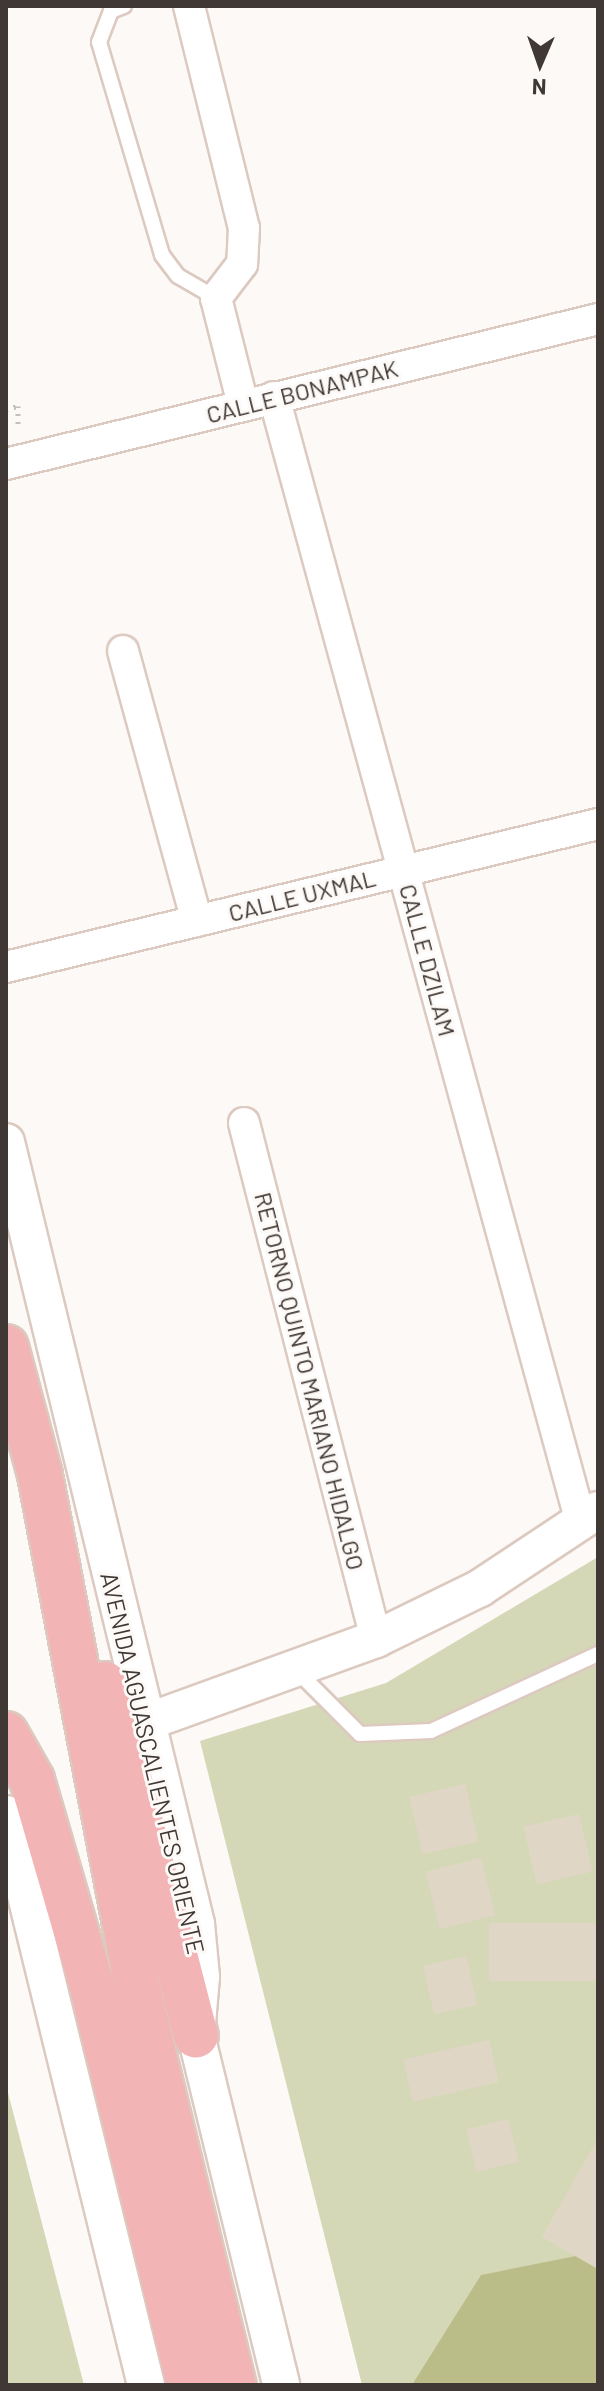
<!DOCTYPE html>
<html>
<head>
<meta charset="utf-8">
<style>
  body { margin:0 }
  #map { position:relative; width:604px; height:2391px; overflow:hidden; background:#fcf9f7; font-family:Barlow,sans-serif }
  div>[style] { position:absolute }
  .green>* { inset:0; background:#d5d8b7 }
  .forest>* { inset:0; background:#bbbd88 }
  .building>* { inset:0; background:#e0d6c5; transform-origin:0 0 }
  .path>* { height:5px; margin-top:-2.5px; transform-origin:0; background:repeating-linear-gradient(90deg,#c3bfbc 0 2px,transparent 0 8px) }
  .roads { filter:drop-shadow(2px 0 #dcc9bf) drop-shadow(-2px 0 #dcc9bf) drop-shadow(0 2px #dcc9bf) drop-shadow(0 -2px #dcc9bf) }
  .service>* { height:14px; margin:-7px; padding:0 7px; transform-origin:7px; border-radius:7px; background:#fff }
  .minor>* { height:30px; margin:-15px; padding:0 15px; transform-origin:15px; border-radius:15px; background:#fff }
  .tertiary>* { height:36px; margin:-18px; padding:0 18px; transform-origin:18px; border-radius:18px; background:#fff }
  .primary>* { height:44px; margin:-22px; padding:0 22px; transform-origin:22px; border-radius:22px; background:#f2b4b5 }
  span { translate:-50% -50%; white-space:nowrap; text-align:center; line-height:1.15; -webkit-text-stroke:6px #fcf9f7; paint-order:stroke }
  .street-label { font-size:24px; color:#403834 }
  .frame { position:absolute; inset:0; border:8px solid #403834; pointer-events:none }
  .north { position:absolute; left:500px; top:24px; width:80px; height:80px; -webkit-text-stroke:6px #fcf9f7; paint-order:stroke; rotate:182deg; font-size:22px; font-weight:700; line-height:32px; text-align:center; color:#403834 }
  .north::after { content:''; display:block; margin:auto; width:28px; height:36px; background:#403834; clip-path:polygon(50% 0,100% 100%,50% 72%,0 100%) }
</style>
</head>
<body>
<div id="map">
  <div class="green">
    <div style="clip-path:polygon(598px 1557px,598px 2385px,362px 2385px,200px 1741px,386px 1683px)"></div>
    <div style="clip-path:polygon(6px 2085px,84px 2385px,6px 2385px)"></div>
  </div>
  <div class="forest">
    <div style="clip-path:polygon(576px 2256px,598px 2269px,598px 2385px,412px 2385px,481px 2275px)"></div>
  </div>
  <div class="building">
    <div style="left:465px;top:1784px;width:59px;height:57px;rotate:77deg"></div>
    <div style="left:579px;top:1814px;width:59px;height:57px;rotate:77deg"></div>
    <div style="left:481px;top:1858px;width:59px;height:57px;rotate:76deg"></div>
    <div style="left:598px;top:1923px;width:58px;height:109px;rotate:90deg"></div>
    <div style="left:466px;top:1956px;width:50px;height:44px;rotate:77deg"></div>
    <div style="left:489px;top:2040px;width:43px;height:88px;rotate:77deg"></div>
    <div style="left:508px;top:2119px;width:44px;height:43px;rotate:76deg"></div>
    <div style="clip-path:polygon(598px 2138px,598px 2269px,542px 2237px)"></div>
  </div>
  <div class="path">
    <div style="left:6px;top:409px;width:12px;rotate:-14deg"></div>
    <div style="left:18px;top:406px;width:19px;rotate:90deg"></div>
  </div>
  <div class="roads">
    <div class="service">
      <div style="left:124px;top:6px;width:14px;rotate:159deg"></div>
      <div style="left:111px;top:11px;width:33px;rotate:111deg"></div>
      <div style="left:99px;top:42px;width:222px;rotate:73.5deg"></div>
      <div style="left:162px;top:255px;width:26px;rotate:53deg"></div>
      <div style="left:178px;top:276px;width:44px;rotate:30.1deg"></div>
      <div style="left:297px;top:1671px;width:89px;rotate:45deg"></div>
      <div style="left:360px;top:1734px;width:71px;rotate:-2.4deg"></div>
      <div style="left:431px;top:1731px;width:184px;rotate:-24.8deg"></div>
    </div>
    <div class="minor">
      <div style="left:189px;top:6px;width:229px;rotate:76.1deg"></div>
      <div style="left:244px;top:228px;width:36px;rotate:93deg"></div>
      <div style="left:242px;top:264px;width:43px;rotate:127.4deg"></div>
      <div style="left:216px;top:298px;width:110px;rotate:75.8deg"></div>
      <div style="left:274px;top:397px;width:1166px;rotate:74.74deg"></div>
      <div style="left:6px;top:464px;width:609px;rotate:-13.76deg"></div>
      <div style="left:123px;top:651px;width:280px;rotate:74.7deg"></div>
      <div style="left:6px;top:967px;width:609px;rotate:-13.58deg"></div>
      <div style="left:244px;top:1123px;width:533px;rotate:75.65deg"></div>
    </div>
    <div class="tertiary">
      <div style="left:6px;top:1142px;width:805px;rotate:76.34deg"></div>
      <div style="left:196px;top:1924px;width:53px;rotate:84.6deg"></div>
      <div style="left:201px;top:1977px;width:58px;rotate:94.9deg"></div>
      <div style="left:196px;top:2035px;width:360px;rotate:76.3deg"></div>
      <div style="left:144px;top:1723px;width:247px;rotate:-19.9deg"></div>
      <div style="left:376px;top:1639px;width:116px;rotate:-26.1deg"></div>
      <div style="left:480px;top:1588px;width:141px;rotate:-33.5deg"></div>
      <div style="left:6px;top:1814px;width:588px;rotate:76.22deg"></div>
    </div>
    <div class="primary">
      <div style="left:6px;top:1347px;width:132px;rotate:75.1deg"></div>
      <div style="left:40px;top:1475px;width:511px;rotate:79.28deg"></div>
      <div style="left:135px;top:1977px;width:420px;rotate:76.4deg"></div>
      <div style="left:105px;top:1684px;width:363px;rotate:75.5deg"></div>
      <div style="left:6px;top:1734px;width:53px;rotate:60.5deg"></div>
      <div style="left:32px;top:1780px;width:211px;rotate:73.8deg"></div>
      <div style="left:91px;top:1983px;width:414px;rotate:76.3deg"></div>
    </div>
  </div>
  <div class="street-label">
    <span style="left:302px;top:391px;rotate:-14deg">CALLE BONAMPAK</span>
    <span style="left:302px;top:895px;rotate:-14deg">CALLE UXMAL</span>
    <span style="left:428px;top:960px;rotate:75deg">CALLE DZILAM</span>
    <span style="left:310px;top:1381px;rotate:76deg">RETORNO QUINTO MARIANO HIDALGO</span>
    <span style="left:153px;top:1763px;rotate:77deg">AVENIDA AGUASCALIENTES ORIENTE</span>
  </div>
  <div class="frame"></div>
  <div class="north">N</div>
</div>
</body>
</html>
